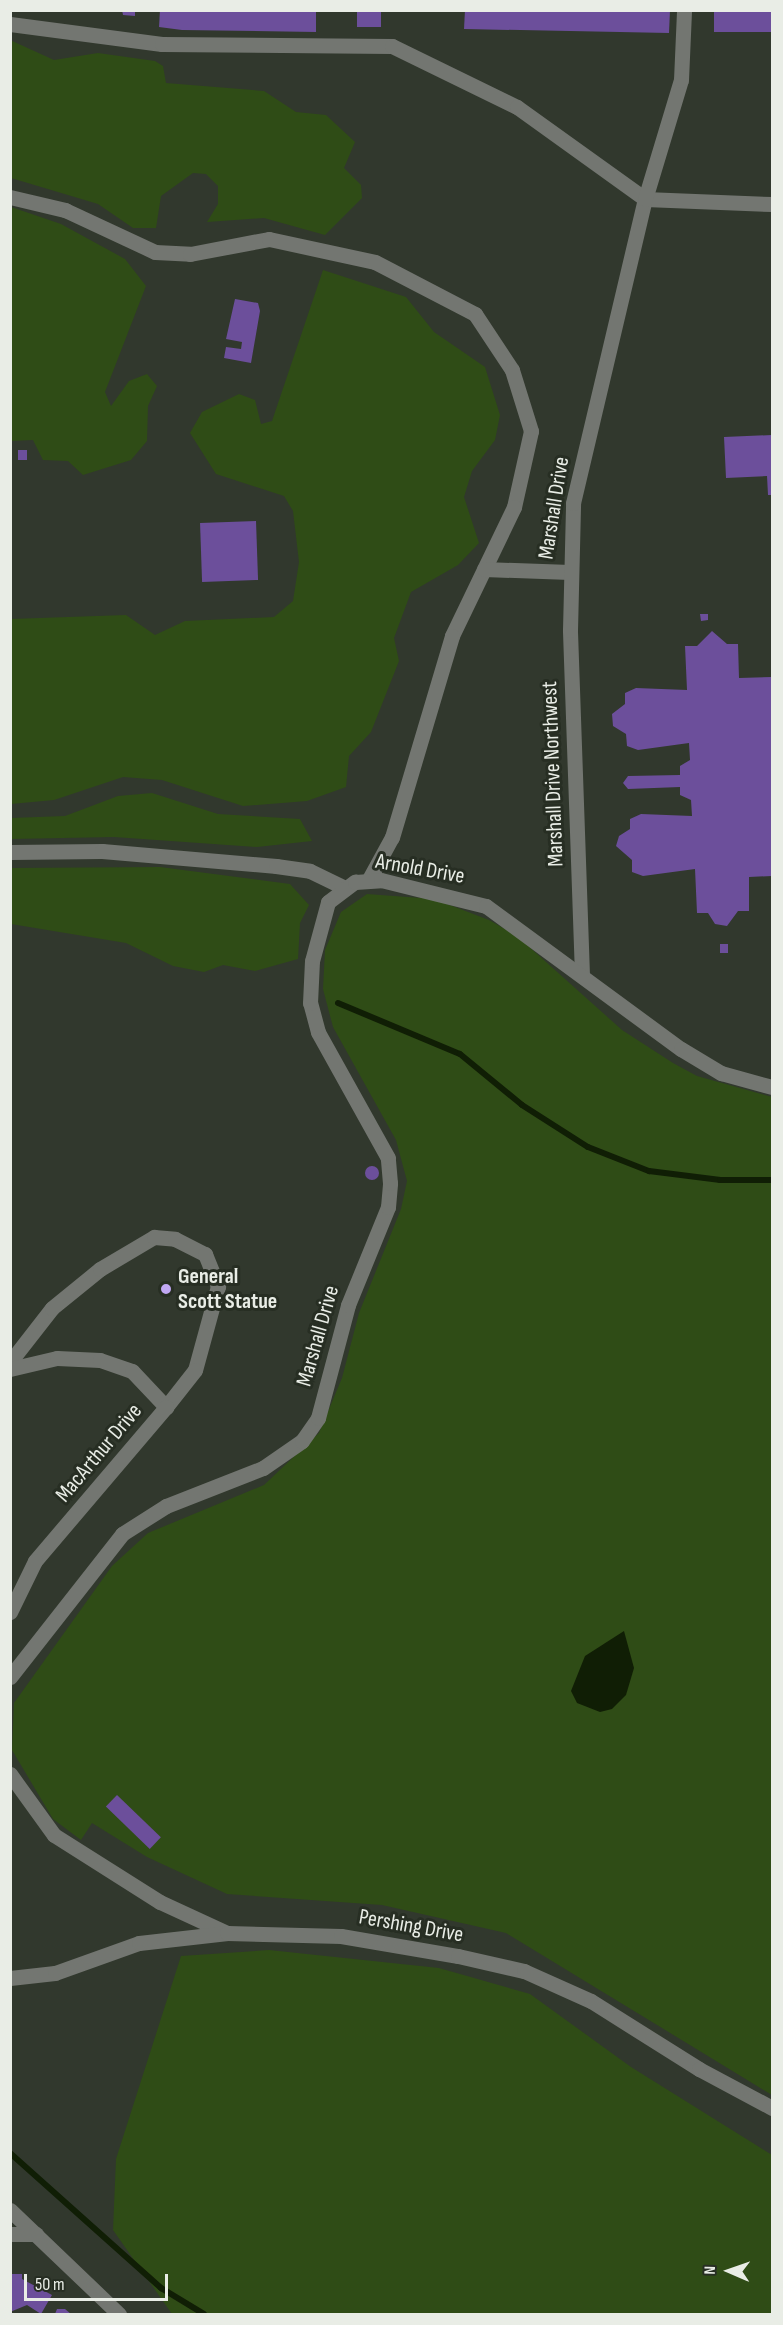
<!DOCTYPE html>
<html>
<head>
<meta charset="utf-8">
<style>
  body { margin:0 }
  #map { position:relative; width:783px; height:2325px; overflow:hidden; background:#31382d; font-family:"Sofia Sans Condensed",sans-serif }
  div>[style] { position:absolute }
  .green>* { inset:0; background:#2f4c16 }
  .water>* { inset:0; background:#101e05 }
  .stream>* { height:6px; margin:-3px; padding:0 3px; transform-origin:3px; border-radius:3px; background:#101e05 }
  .building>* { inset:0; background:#6c4f9b; transform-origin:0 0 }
  .round { border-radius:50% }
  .minor>* { height:15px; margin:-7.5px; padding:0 7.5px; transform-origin:7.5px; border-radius:7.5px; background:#737671 }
  .dots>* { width:16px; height:16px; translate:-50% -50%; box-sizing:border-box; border:3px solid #272e23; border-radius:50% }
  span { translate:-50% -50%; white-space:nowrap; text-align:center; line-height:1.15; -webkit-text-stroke:6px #272e23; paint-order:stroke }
  .street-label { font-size:22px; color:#e9ede6 }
  .poi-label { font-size:22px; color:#e9ede6; font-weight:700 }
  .left { translate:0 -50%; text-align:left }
  .frame { position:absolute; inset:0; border:12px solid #e9ede6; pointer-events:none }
  .north { position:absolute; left:699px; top:2241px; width:60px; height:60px; -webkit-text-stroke:4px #272e23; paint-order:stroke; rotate:272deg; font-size:16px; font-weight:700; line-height:24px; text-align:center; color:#e9ede6 }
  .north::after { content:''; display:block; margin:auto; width:21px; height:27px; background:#e9ede6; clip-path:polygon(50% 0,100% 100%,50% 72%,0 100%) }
  .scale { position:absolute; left:24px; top:2274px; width:144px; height:27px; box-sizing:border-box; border:3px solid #e9ede6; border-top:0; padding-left:8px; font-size:18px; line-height:21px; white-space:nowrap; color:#e9ede6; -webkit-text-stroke:4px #272e23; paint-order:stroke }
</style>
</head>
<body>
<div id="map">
  <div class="green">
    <div style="clip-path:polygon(10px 40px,54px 60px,98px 53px,155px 61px,163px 66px,166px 83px,264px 91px,296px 112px,326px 115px,355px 142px,344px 168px,361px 185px,362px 198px,325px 235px,264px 218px,207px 222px,218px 204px,218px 186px,206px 174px,193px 173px,161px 196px,156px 228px,133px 228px,98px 204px,11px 178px)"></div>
    <div style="clip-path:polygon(11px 207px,61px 224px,125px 259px,146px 286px,105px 392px,111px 406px,129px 381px,147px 374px,157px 386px,148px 406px,147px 441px,131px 460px,83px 475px,68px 461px,43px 460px,33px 440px,11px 441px)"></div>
    <div style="clip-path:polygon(323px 270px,406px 297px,434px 332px,485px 367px,500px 415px,495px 440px,472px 471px,464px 497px,479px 543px,458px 565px,411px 592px,394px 638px,399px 661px,371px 732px,349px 756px,346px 787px,307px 801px,243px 806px,162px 780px,123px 777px,54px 800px,11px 804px,11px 619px,126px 615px,155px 635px,185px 621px,274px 617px,293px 601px,299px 562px,293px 511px,284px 496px,216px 474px,190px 433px,202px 412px,239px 394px,255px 400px,261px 424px,272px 421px)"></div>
    <div style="clip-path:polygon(152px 793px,218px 814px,300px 819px,312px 841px,257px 847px,114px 837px,11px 839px,11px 818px,65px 816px,118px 796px)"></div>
    <div style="clip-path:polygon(160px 867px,290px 884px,309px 905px,300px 923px,298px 959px,255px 971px,223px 965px,204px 972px,173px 966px,126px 943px,11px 924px,11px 868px)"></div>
    <div style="clip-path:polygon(367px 894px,434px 899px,489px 920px,517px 936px,622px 1030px,673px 1063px,697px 1076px,772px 1097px,772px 2095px,506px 1933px,382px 1905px,227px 1894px,147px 1857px,92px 1823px,81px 1840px,53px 1819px,12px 1750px,14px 1703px,112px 1566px,148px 1533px,264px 1485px,319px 1433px,342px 1378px,359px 1313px,401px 1209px,407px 1181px,396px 1140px,333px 1027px,323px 989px,325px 950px,341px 912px)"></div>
    <div style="clip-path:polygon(269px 1950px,439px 1968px,530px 1994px,631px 2067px,772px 2155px,772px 2314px,172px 2314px,113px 2230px,116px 2159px,181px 1956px)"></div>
  </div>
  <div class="water">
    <div style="clip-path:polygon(624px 1631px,634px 1668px,626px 1695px,612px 1709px,600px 1712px,577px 1703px,571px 1691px,585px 1656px)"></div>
  </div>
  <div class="stream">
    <div style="left:338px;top:1003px;width:132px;rotate:22.7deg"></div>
    <div style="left:460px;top:1054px;width:80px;rotate:39.4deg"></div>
    <div style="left:522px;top:1105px;width:78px;rotate:32.5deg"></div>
    <div style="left:588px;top:1147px;width:66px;rotate:21.5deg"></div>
    <div style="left:649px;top:1171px;width:72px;rotate:7.2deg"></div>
    <div style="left:720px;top:1180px;width:52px"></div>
    <div style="left:10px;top:2153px;width:203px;rotate:41.8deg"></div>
    <div style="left:161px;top:2288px;width:50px;rotate:31.2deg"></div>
  </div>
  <div class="building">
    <div style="clip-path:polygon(122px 10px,135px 10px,135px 16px,123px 15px)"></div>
    <div style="clip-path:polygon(160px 10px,316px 10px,316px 32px,182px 30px,159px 27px)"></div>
    <div style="left:357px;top:10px;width:24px;height:17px"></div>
    <div style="clip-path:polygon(465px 10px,670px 10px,669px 33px,464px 29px)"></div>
    <div style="left:714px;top:10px;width:58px;height:22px"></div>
    <div style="clip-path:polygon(235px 299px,258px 303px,260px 311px,251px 363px,224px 358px,226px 347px,241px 349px,242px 342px,226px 339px)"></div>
    <div style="clip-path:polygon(772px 435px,772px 495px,768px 495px,767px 476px,726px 478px,724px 437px)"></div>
    <div style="left:18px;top:450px;width:9px;height:10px"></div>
    <div style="left:256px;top:521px;width:59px;height:56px;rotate:88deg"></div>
    <div style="clip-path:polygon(700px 614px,708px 614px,708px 620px,701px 621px)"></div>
    <div style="clip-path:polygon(712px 631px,727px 644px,738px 644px,739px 678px,772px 677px,772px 876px,749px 877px,749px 911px,738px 911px,727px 926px,715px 924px,708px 913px,697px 913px,695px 869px,643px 876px,632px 872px,632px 860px,616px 846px,619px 836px,630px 829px,630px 819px,641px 814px,692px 816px,691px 800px,680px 795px,680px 787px,628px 789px,623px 783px,628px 776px,680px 775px,680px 766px,690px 760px,689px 743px,638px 750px,627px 746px,626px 734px,613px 726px,612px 714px,625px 704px,625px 693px,636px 688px,687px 690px,685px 646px,697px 646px)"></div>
    <div style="left:720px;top:944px;width:8px;height:9px"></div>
    <div class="round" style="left:365px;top:1166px;width:14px;height:14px"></div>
    <div style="left:117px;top:1795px;width:61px;height:16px;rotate:44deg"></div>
    <div style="clip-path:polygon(10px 2274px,22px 2274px,22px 2279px,52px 2295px,41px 2314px,27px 2305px,10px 2312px)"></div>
    <div style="clip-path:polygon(57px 2309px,65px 2309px,71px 2314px,55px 2314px)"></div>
  </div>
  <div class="minor">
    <div style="left:10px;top:24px;width:153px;rotate:7.5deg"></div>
    <div style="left:162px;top:44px;width:230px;rotate:0.5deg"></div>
    <div style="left:392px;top:46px;width:139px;rotate:26deg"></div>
    <div style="left:517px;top:107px;width:158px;rotate:35.7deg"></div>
    <div style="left:645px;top:199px;width:127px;rotate:2.3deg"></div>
    <div style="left:10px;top:197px;width:57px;rotate:13.3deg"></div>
    <div style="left:65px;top:210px;width:99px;rotate:25deg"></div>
    <div style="left:155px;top:252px;width:35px;rotate:3deg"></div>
    <div style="left:190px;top:254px;width:80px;rotate:-10.8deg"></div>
    <div style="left:269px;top:239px;width:108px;rotate:12.2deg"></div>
    <div style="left:375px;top:262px;width:113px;rotate:27.5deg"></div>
    <div style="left:475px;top:314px;width:67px;rotate:56.5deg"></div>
    <div style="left:512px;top:370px;width:64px;rotate:72.7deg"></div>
    <div style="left:531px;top:431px;width:78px;rotate:102.6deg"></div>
    <div style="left:514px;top:507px;width:143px;rotate:115.7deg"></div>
    <div style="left:452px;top:636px;width:210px;rotate:106.6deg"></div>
    <div style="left:392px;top:837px;width:50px;rotate:118.6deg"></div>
    <div style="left:484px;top:569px;width:86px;rotate:2deg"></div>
    <div style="left:10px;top:852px;width:92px;rotate:-0.6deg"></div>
    <div style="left:102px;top:851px;width:175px;rotate:4.9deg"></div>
    <div style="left:276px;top:866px;width:34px;rotate:8deg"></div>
    <div style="left:310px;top:871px;width:39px;rotate:26deg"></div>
    <div style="left:582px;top:975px;width:345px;rotate:-92deg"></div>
    <div style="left:570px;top:630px;width:127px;rotate:-88.6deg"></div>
    <div style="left:573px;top:503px;width:312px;rotate:-76.7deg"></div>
    <div style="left:645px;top:199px;width:124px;rotate:-73.2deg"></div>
    <div style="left:681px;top:80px;width:70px;rotate:-87.5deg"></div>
    <div style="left:10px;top:1362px;width:68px;rotate:-52.1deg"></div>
    <div style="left:52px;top:1308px;width:62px;rotate:-39.1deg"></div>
    <div style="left:100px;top:1269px;width:63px;rotate:-30.7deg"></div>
    <div style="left:154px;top:1237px;width:21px;rotate:5deg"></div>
    <div style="left:175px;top:1239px;width:34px;rotate:27deg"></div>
    <div style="left:205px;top:1254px;width:35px;rotate:68deg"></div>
    <div style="left:218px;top:1286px;width:87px;rotate:105.3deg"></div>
    <div style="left:195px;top:1370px;width:47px;rotate:128.1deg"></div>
    <div style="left:10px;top:1369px;width:48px;rotate:-13.2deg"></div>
    <div style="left:57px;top:1358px;width:43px;rotate:2.7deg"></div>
    <div style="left:100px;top:1360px;width:34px;rotate:19deg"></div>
    <div style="left:132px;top:1371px;width:50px;rotate:46.6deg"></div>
    <div style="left:166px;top:1407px;width:202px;rotate:130.4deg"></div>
    <div style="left:35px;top:1561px;width:57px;rotate:116.1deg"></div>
    <div style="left:10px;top:1677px;width:182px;rotate:-51.9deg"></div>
    <div style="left:122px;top:1534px;width:52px;rotate:-32.5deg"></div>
    <div style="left:166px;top:1506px;width:104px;rotate:-21.4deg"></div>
    <div style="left:263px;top:1468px;width:47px;rotate:-34.7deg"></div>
    <div style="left:302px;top:1441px;width:28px;rotate:-55deg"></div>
    <div style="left:318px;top:1418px;width:117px;rotate:-75.1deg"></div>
    <div style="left:348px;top:1305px;width:106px;rotate:-67.8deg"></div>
    <div style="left:388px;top:1207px;width:24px;rotate:-85deg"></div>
    <div style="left:390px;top:1183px;width:25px;rotate:-95deg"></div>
    <div style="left:388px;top:1158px;width:144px;rotate:-119.1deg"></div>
    <div style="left:318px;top:1032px;width:30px;rotate:-105deg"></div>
    <div style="left:310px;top:1003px;width:42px;rotate:-87.3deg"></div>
    <div style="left:312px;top:961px;width:61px;rotate:-74.8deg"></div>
    <div style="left:328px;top:902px;width:34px;rotate:-37deg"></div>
    <div style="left:355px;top:882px;width:26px;rotate:-4deg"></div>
    <div style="left:381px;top:880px;width:108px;rotate:13.9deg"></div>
    <div style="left:486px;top:906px;width:242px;rotate:36.3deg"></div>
    <div style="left:681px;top:1049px;width:47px;rotate:31deg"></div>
    <div style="left:721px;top:1073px;width:53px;rotate:15.4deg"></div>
    <div style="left:10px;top:1774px;width:75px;rotate:54.2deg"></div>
    <div style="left:54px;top:1835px;width:125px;rotate:32.3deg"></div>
    <div style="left:160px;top:1902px;width:74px;rotate:24.8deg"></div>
    <div style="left:10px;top:1978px;width:45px;rotate:-6.3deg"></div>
    <div style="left:55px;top:1973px;width:89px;rotate:-19.7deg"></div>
    <div style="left:139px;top:1943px;width:89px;rotate:-6.5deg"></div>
    <div style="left:227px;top:1933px;width:114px;rotate:1.5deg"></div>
    <div style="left:341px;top:1936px;width:119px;rotate:9.7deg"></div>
    <div style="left:458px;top:1956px;width:68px;rotate:12.8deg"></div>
    <div style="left:524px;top:1971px;width:73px;rotate:24.1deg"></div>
    <div style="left:591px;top:2001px;width:128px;rotate:32.2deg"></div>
    <div style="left:699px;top:2069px;width:83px;rotate:28.1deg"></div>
    <div style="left:10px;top:2210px;width:151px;rotate:43.7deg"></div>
    <div style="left:10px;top:2234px;width:26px"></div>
  </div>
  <div class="dots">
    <div style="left:166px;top:1289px;background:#c1a8f3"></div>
  </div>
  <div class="street-label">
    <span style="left:554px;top:508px;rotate:-81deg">Marshall Drive</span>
    <span style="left:553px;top:774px;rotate:-92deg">Marshall Drive Northwest</span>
    <span style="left:420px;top:869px;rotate:10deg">Arnold Drive</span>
    <span style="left:318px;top:1336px;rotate:-74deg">Marshall Drive</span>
    <span style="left:99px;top:1453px;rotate:-50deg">MacArthur Drive</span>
    <span style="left:411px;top:1926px;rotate:10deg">Pershing Drive</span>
  </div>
  <div class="poi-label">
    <span class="left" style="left:178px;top:1289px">General<br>Scott Statue</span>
  </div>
  <div class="frame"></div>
  <div class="north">N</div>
  <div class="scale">50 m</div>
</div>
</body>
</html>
